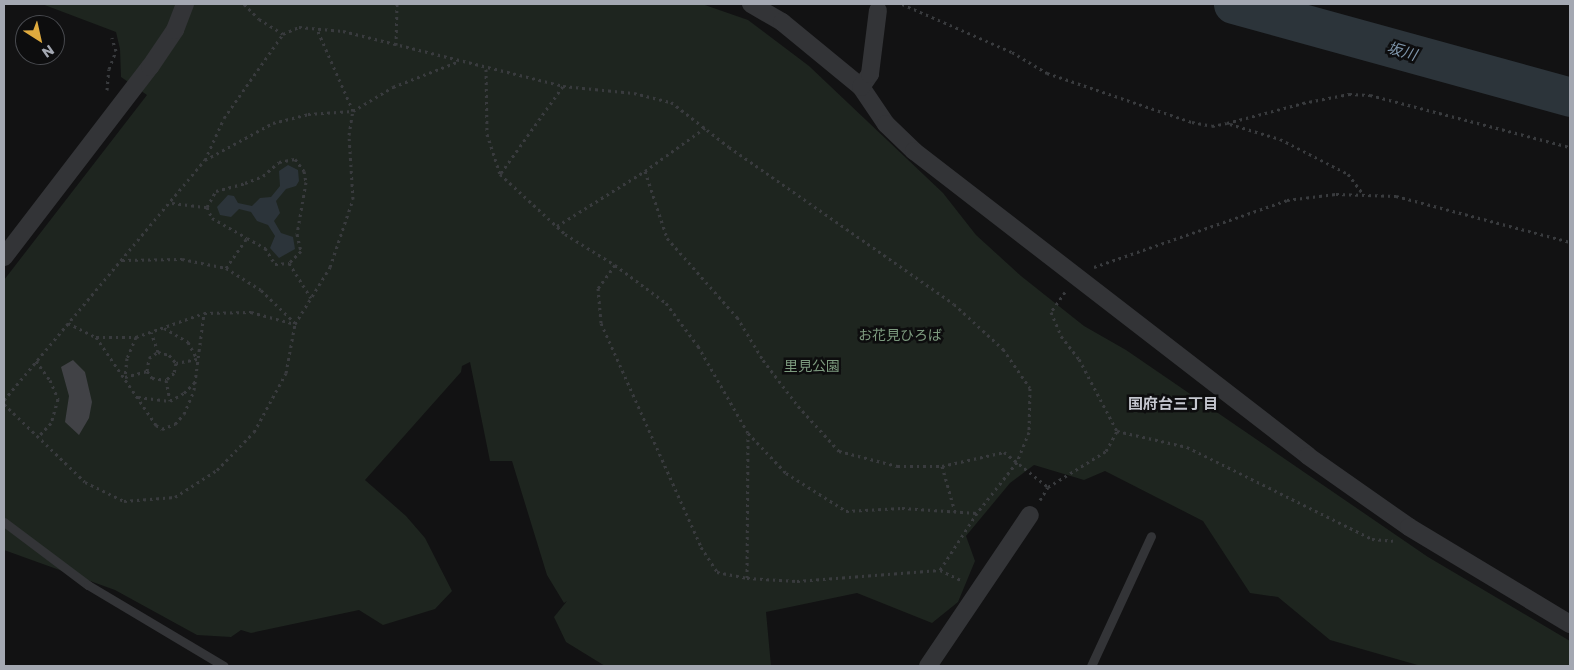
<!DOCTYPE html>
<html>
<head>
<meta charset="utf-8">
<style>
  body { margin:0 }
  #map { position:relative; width:1574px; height:670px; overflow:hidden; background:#121213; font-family:Poppins,"Noto Sans JP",sans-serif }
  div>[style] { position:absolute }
  .green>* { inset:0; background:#1e251f }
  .water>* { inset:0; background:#2c343a }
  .river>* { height:39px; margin:-19.5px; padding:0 19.5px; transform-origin:19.5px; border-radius:19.5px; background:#2c343a }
  .building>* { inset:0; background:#414246 }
  .path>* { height:3px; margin-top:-1.5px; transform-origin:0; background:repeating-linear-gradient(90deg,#393b3e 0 2.5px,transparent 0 6.5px) }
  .service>* { height:9px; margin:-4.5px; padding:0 4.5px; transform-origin:4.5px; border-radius:4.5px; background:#333437 }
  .minor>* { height:18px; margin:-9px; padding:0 9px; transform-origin:9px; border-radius:9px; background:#333437 }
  span { translate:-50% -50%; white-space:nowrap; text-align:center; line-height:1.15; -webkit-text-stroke:5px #0d0d0e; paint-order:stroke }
  .park-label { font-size:14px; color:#7d9b7f }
  .water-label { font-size:15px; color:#7e95aa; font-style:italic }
  .neighbourhood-label { font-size:15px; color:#c5c7cf; font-weight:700 }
  .frame { position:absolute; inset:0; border:5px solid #a4a8b2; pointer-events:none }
  .north { position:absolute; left:15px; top:15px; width:50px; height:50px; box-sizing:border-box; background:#0d0d0e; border:1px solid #494b50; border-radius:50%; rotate:145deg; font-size:14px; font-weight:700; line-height:20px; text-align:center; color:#a4a8b2 }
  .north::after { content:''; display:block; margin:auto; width:18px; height:22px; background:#dfaa3e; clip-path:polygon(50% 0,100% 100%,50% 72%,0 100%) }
</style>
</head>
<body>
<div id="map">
  <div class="green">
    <div style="clip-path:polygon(42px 4px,702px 4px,748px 20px,809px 66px,943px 193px,976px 235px,1021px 276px,1084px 326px,1126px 350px,1428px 557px,1570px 641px,1570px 666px,1421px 666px,1330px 640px,1278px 597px,1250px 593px,1203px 521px,1105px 471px,1084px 480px,1034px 465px,1010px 483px,966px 536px,975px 561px,958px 602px,932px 623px,857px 593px,766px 612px,771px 666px,605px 666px,566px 642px,554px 617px,567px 601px,564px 603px,547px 575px,512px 461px,490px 461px,470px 362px,462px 366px,461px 372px,365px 480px,406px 516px,425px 538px,452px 591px,435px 609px,383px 625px,359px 610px,251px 633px,241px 630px,231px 637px,197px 635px,115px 590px,4px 550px,4px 280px,147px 95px,121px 77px,120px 49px,116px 32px)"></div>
  </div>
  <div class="water">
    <div style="clip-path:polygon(288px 165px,298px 170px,299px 181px,296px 186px,286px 189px,276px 201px,280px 213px,274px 221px,281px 233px,293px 237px,295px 249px,279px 258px,270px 248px,275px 236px,268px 225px,257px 221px,251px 212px,239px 209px,231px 217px,220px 215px,217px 207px,228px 195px,234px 196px,238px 203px,252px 206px,260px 198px,271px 197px,280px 186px,279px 171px)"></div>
  </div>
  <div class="river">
    <div style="left:1233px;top:4px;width:350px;rotate:15.4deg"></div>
  </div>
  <div class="building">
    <div style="clip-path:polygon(73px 360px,85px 372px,92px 402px,89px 418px,79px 435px,65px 422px,69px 396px,61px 367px)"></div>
  </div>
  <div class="path">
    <div style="left:244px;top:4px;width:21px;rotate:45deg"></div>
    <div style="left:259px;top:19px;width:28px;rotate:32deg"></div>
    <div style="left:902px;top:4px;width:120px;rotate:23.6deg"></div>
    <div style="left:1012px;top:52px;width:41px;rotate:31deg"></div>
    <div style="left:1047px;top:73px;width:153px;rotate:18.7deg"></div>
    <div style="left:1192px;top:122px;width:20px;rotate:11deg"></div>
    <div style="left:1212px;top:126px;width:15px;rotate:-11deg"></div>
    <div style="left:1227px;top:123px;width:79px;rotate:-14.7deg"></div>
    <div style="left:1303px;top:103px;width:47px;rotate:-11.1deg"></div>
    <div style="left:1349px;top:94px;width:21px;rotate:3deg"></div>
    <div style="left:1370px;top:95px;width:207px;rotate:14.6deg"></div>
    <div style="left:396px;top:45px;width:41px;rotate:-88.6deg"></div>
    <div style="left:486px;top:69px;width:65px;rotate:89.1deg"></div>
    <div style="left:487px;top:134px;width:42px;rotate:72deg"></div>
    <div style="left:500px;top:174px;width:88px;rotate:42.7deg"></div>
    <div style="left:565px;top:234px;width:59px;rotate:31.8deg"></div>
    <div style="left:615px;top:265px;width:64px;rotate:36.7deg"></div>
    <div style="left:666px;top:303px;width:54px;rotate:53.3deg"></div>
    <div style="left:698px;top:346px;width:100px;rotate:60.1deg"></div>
    <div style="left:748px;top:433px;width:55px;rotate:46.5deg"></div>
    <div style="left:786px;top:473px;width:71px;rotate:32.3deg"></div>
    <div style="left:846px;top:511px;width:56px;rotate:-3.1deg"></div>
    <div style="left:902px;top:508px;width:75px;rotate:3.8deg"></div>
    <div style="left:107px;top:90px;width:21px;rotate:-85deg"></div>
    <div style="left:109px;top:69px;width:19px;rotate:-69deg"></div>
    <div style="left:116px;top:51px;width:14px;rotate:-107deg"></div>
    <div style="left:1230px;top:124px;width:52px;rotate:16.7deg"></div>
    <div style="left:1280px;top:139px;width:76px;rotate:27.2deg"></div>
    <div style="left:1348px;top:174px;width:26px;rotate:53deg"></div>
    <div style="left:205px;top:160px;width:77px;rotate:-28.6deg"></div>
    <div style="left:273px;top:123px;width:36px;rotate:-14deg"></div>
    <div style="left:308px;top:114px;width:45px;rotate:-3.8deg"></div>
    <div style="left:353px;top:111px;width:90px;rotate:-113.7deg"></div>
    <div style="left:645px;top:171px;width:71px;rotate:71.8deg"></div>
    <div style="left:667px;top:238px;width:106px;rotate:48.5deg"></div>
    <div style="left:737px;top:317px;width:50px;rotate:58.8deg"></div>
    <div style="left:763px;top:360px;width:58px;rotate:52.7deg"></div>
    <div style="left:798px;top:406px;width:61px;rotate:47.7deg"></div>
    <div style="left:839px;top:451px;width:60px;rotate:14.5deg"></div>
    <div style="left:897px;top:466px;width:45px"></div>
    <div style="left:942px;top:466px;width:64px;rotate:-12.7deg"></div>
    <div style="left:1004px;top:452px;width:56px;rotate:38.5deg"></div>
    <div style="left:501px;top:173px;width:107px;rotate:-54.5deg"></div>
    <div style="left:172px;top:203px;width:35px;rotate:7deg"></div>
    <div style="left:207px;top:207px;width:12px;rotate:66deg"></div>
    <div style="left:212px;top:218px;width:40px;rotate:29.7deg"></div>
    <div style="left:207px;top:207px;width:18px;rotate:-61deg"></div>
    <div style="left:216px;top:191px;width:30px;rotate:-15deg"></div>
    <div style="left:245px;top:183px;width:19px;rotate:-21deg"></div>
    <div style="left:263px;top:176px;width:21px;rotate:-41deg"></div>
    <div style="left:279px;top:162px;width:16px;rotate:-11deg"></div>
    <div style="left:295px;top:159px;width:15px;rotate:53deg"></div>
    <div style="left:304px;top:171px;width:11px;rotate:80deg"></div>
    <div style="left:306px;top:182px;width:53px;rotate:99.8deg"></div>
    <div style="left:297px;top:234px;width:17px;rotate:77deg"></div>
    <div style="left:301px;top:251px;width:17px;rotate:135deg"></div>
    <div style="left:557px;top:226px;width:104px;rotate:-32deg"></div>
    <div style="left:645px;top:171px;width:75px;rotate:-35.8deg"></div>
    <div style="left:122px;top:260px;width:60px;rotate:-1deg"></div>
    <div style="left:182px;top:259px;width:45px;rotate:11.6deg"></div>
    <div style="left:226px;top:268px;width:41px;rotate:32.2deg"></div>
    <div style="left:261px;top:290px;width:47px;rotate:44.1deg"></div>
    <div style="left:615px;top:265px;width:29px;rotate:126deg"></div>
    <div style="left:598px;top:288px;width:35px;rotate:85deg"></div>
    <div style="left:601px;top:323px;width:245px;rotate:65.9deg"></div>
    <div style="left:701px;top:547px;width:30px;rotate:57deg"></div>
    <div style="left:717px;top:572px;width:31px;rotate:11deg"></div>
    <div style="left:747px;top:578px;width:50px;rotate:3.4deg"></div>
    <div style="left:797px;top:581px;width:143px;rotate:-4.4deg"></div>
    <div style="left:940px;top:570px;width:25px;rotate:26deg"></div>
    <div style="left:1094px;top:267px;width:204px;rotate:-19.1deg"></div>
    <div style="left:1287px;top:200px;width:49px;rotate:-7deg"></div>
    <div style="left:1336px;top:194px;width:60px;rotate:1.9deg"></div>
    <div style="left:1396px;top:196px;width:180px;rotate:14.8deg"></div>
    <div style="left:226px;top:268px;width:37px;rotate:-55deg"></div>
    <div style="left:247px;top:238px;width:21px;rotate:29deg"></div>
    <div style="left:265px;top:248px;width:19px;rotate:58deg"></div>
    <div style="left:275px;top:264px;width:14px;rotate:-4deg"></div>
    <div style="left:289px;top:263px;width:41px;rotate:57.8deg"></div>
    <div style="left:1065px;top:292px;width:24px;rotate:125deg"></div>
    <div style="left:1051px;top:312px;width:26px;rotate:67deg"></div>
    <div style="left:1061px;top:336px;width:29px;rotate:52deg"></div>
    <div style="left:1079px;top:359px;width:81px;rotate:62.2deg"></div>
    <div style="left:1117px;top:431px;width:72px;rotate:12.9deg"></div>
    <div style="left:1187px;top:447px;width:207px;rotate:26.4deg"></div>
    <div style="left:1372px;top:539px;width:21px;rotate:5deg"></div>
    <div style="left:68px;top:323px;width:31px;rotate:27deg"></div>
    <div style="left:96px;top:337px;width:40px"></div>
    <div style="left:136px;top:337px;width:72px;rotate:-19.4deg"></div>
    <div style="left:204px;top:313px;width:47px;rotate:-1.2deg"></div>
    <div style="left:251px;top:312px;width:46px;rotate:15.3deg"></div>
    <div style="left:164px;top:328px;width:28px;rotate:30deg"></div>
    <div style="left:188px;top:342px;width:19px;rotate:62deg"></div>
    <div style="left:197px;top:359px;width:21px;rotate:169deg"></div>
    <div style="left:176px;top:363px;width:10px;rotate:101deg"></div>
    <div style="left:174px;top:373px;width:11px;rotate:139deg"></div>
    <div style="left:166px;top:380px;width:21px;rotate:79deg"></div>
    <div style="left:96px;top:337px;width:107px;rotate:55.7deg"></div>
    <div style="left:156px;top:425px;width:7px;rotate:34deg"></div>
    <div style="left:162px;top:429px;width:14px;rotate:-21deg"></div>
    <div style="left:175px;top:424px;width:13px;rotate:-48deg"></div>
    <div style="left:184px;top:414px;width:26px;rotate:-67deg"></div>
    <div style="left:194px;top:390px;width:78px;rotate:-82.6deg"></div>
    <div style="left:136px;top:337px;width:23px;rotate:113deg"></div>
    <div style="left:127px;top:358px;width:19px;rotate:96deg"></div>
    <div style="left:125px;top:377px;width:23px;rotate:-15deg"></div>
    <div style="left:147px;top:371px;width:9px;rotate:54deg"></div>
    <div style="left:152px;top:378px;width:14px;rotate:8deg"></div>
    <div style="left:158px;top:352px;width:11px;rotate:15deg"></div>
    <div style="left:169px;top:355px;width:11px;rotate:49deg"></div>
    <div style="left:36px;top:361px;width:24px;rotate:54deg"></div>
    <div style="left:50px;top:380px;width:21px;rotate:67deg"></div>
    <div style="left:58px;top:399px;width:25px;rotate:106deg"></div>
    <div style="left:51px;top:423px;width:19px;rotate:133deg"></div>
    <div style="left:147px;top:371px;width:13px;rotate:-81deg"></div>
    <div style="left:149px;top:358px;width:11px;rotate:-34deg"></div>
    <div style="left:158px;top:352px;width:21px;rotate:-109deg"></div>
    <div style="left:138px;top:397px;width:32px;rotate:7deg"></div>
    <div style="left:170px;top:401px;width:16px;rotate:-30deg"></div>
    <div style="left:184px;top:393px;width:16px;rotate:-45deg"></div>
    <div style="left:4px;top:400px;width:313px;rotate:-50.1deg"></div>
    <div style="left:205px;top:160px;width:46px;rotate:-65.7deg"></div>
    <div style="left:224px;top:118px;width:103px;rotate:-54.9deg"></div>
    <div style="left:283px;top:34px;width:17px;rotate:-24deg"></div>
    <div style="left:299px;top:27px;width:44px;rotate:5.2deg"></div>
    <div style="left:343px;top:31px;width:227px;rotate:14deg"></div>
    <div style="left:563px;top:86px;width:71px;rotate:5.6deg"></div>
    <div style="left:634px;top:93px;width:38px;rotate:14deg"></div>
    <div style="left:671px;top:102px;width:73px;rotate:37.8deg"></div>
    <div style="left:729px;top:147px;width:274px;rotate:34.9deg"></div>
    <div style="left:954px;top:304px;width:67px;rotate:42.6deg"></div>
    <div style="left:1003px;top:349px;width:47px;rotate:55.3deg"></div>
    <div style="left:1030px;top:388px;width:44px;rotate:91.3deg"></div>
    <div style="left:1029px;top:432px;width:32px;rotate:112deg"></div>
    <div style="left:1017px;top:462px;width:65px;rotate:128.1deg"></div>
    <div style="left:977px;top:513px;width:68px;rotate:123deg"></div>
    <div style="left:4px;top:404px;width:112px;rotate:43.9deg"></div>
    <div style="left:85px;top:482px;width:43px;rotate:26deg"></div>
    <div style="left:124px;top:501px;width:51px;rotate:-4.5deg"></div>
    <div style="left:175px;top:497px;width:50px;rotate:-32.7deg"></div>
    <div style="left:217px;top:470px;width:53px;rotate:-45.8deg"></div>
    <div style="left:254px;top:432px;width:67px;rotate:-61.5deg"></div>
    <div style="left:286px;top:373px;width:50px;rotate:-79.6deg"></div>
    <div style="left:295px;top:324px;width:67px;rotate:-58.4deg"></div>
    <div style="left:330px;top:267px;width:72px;rotate:-71.3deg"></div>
    <div style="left:353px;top:199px;width:64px;rotate:-93.6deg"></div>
    <div style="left:349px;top:135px;width:24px;rotate:-81deg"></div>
    <div style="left:353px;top:111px;width:47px;rotate:-31deg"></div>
    <div style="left:393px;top:87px;width:69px;rotate:-21.3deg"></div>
    <div style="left:942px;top:466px;width:48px;rotate:74.2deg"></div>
    <div style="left:1040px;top:500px;width:15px;rotate:-58deg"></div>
    <div style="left:1048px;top:487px;width:68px;rotate:-31.8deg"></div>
    <div style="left:1106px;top:451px;width:23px;rotate:-61deg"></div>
    <div style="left:747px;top:578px;width:144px;rotate:-89.6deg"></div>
  </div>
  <div class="service">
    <div style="left:4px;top:522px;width:105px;rotate:36.9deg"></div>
    <div style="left:88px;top:585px;width:158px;rotate:30.8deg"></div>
    <div style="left:1091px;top:666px;width:143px;rotate:-65.2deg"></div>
  </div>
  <div class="minor">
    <div style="left:751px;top:4px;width:36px;rotate:30deg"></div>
    <div style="left:782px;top:22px;width:102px;rotate:39.4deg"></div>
    <div style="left:861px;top:87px;width:45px;rotate:56deg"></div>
    <div style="left:886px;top:124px;width:39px;rotate:44deg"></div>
    <div style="left:914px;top:151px;width:498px;rotate:37.7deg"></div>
    <div style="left:1308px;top:456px;width:123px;rotate:35.1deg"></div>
    <div style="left:1409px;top:527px;width:188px;rotate:31.1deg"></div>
    <div style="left:861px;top:87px;width:16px;rotate:-55deg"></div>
    <div style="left:870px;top:74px;width:64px;rotate:-82.9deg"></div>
    <div style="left:4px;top:257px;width:240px;rotate:-52.5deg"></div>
    <div style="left:150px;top:67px;width:45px;rotate:-56deg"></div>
    <div style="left:175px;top:30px;width:28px;rotate:-69deg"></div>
    <div style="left:928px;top:666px;width:182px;rotate:-56deg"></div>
  </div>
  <div class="park-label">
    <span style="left:900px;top:335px">お花見ひろば</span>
    <span style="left:812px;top:366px">里見公園</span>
  </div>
  <div class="water-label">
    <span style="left:1402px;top:51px;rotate:16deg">坂川</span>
  </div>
  <div class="neighbourhood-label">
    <span style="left:1173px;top:404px">国府台三丁目</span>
  </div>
  <div class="frame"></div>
  <div class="north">N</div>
</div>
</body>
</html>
